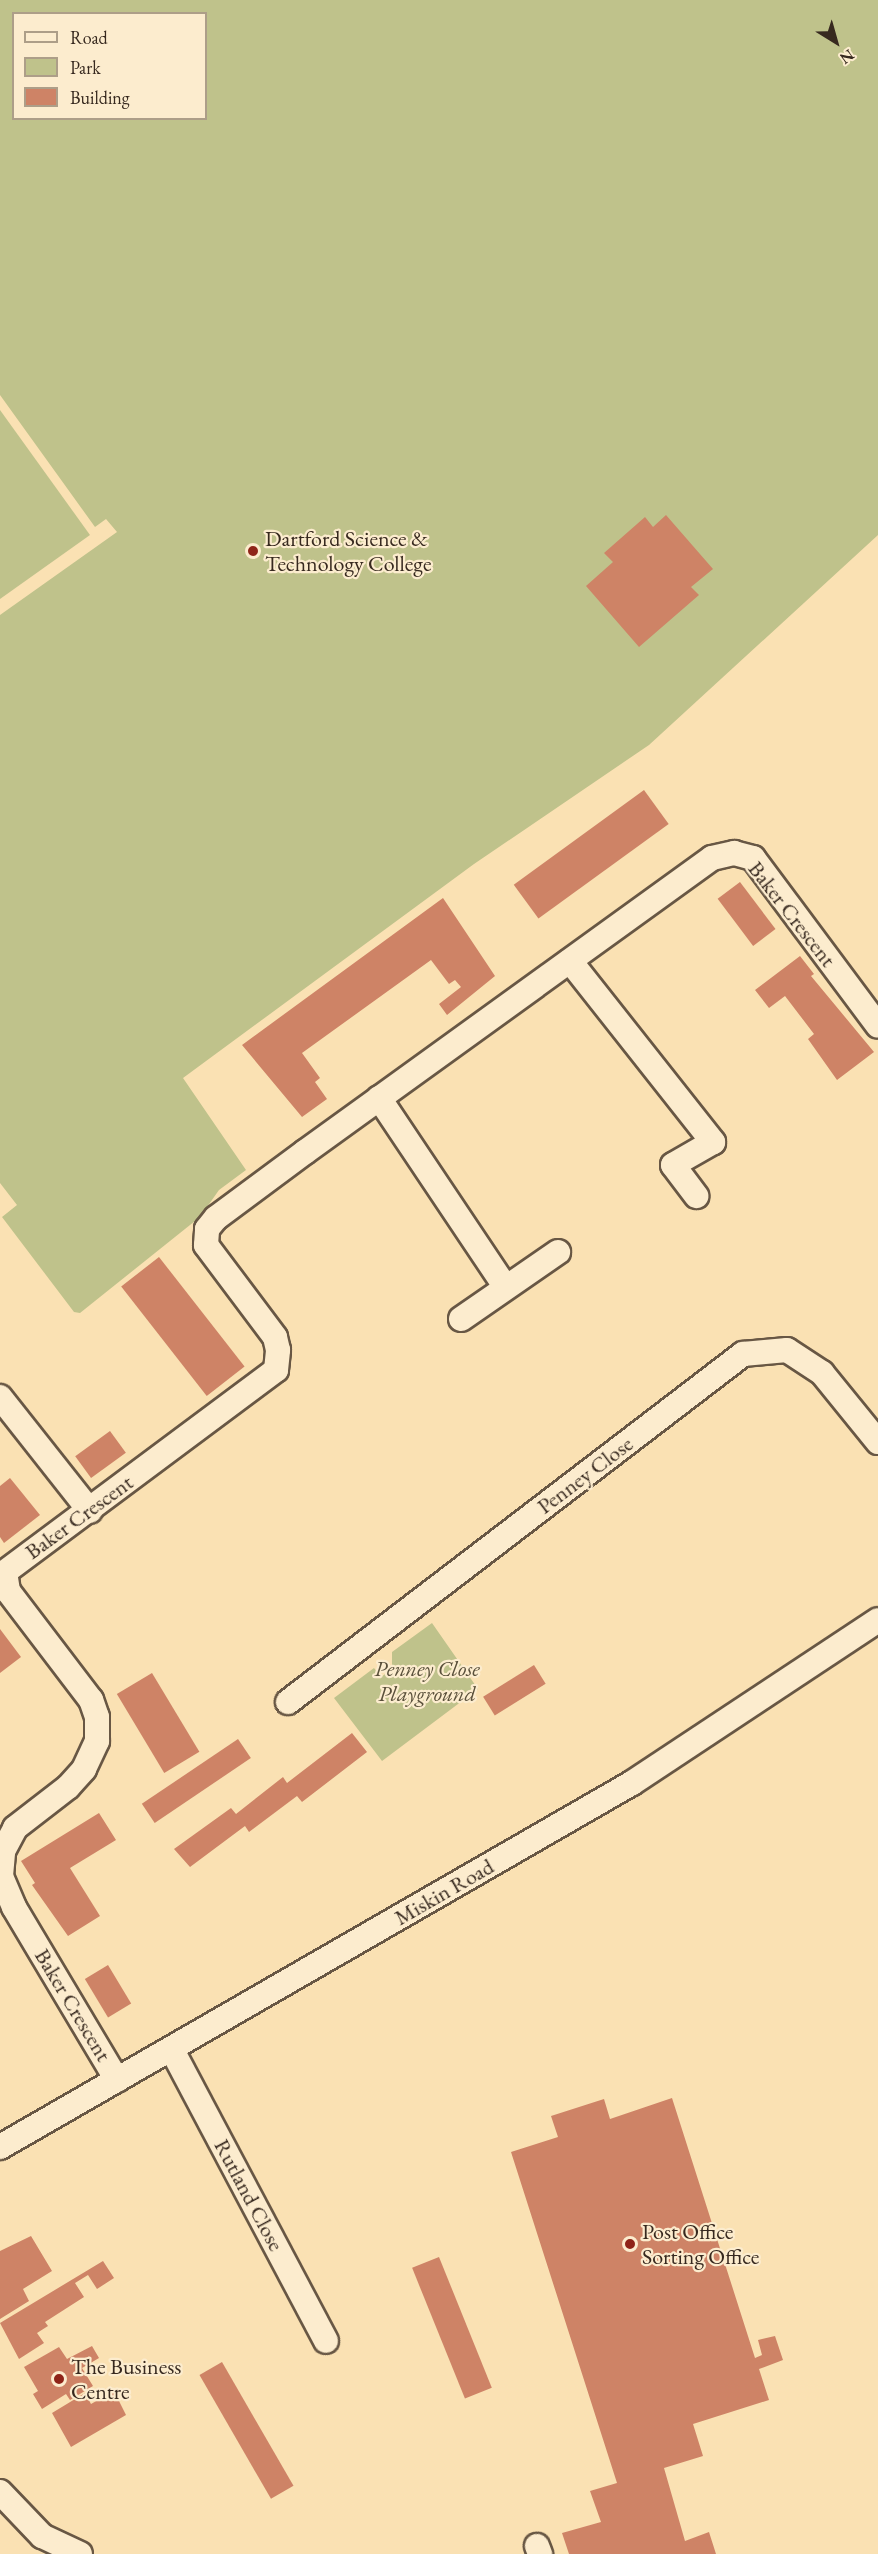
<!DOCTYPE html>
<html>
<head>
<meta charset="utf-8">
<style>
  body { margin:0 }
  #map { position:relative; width:878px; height:2554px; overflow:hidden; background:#fae1b3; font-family:"EB Garamond",serif }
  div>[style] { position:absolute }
  .green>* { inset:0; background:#bfc28b }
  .building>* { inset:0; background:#ce8366; transform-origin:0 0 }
  .roads { filter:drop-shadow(2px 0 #685744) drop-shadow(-2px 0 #685744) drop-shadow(0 2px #685744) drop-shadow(0 -2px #685744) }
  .minor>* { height:24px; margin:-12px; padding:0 12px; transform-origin:12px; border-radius:12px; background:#fcecce }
  .dots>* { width:16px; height:16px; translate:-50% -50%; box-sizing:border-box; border:3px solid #fcecce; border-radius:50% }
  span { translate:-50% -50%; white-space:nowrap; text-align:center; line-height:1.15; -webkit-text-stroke:4.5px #fcecce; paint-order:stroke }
  .poi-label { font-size:22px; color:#37291f }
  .left { translate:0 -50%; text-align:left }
  .street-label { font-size:22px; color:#37291f }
  .park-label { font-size:22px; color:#594f3a; font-style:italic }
  .legend { position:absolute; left:12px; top:12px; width:195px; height:108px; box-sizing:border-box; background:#fcecce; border:2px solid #ad9e88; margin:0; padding:8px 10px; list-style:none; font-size:18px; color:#37291f }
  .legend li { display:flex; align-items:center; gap:12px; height:30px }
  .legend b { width:30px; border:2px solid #ad9e88 }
  .north { position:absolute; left:806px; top:12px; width:60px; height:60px; -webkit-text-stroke:4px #fcecce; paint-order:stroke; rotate:143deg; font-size:16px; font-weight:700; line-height:24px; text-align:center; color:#37291f }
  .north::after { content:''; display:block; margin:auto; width:21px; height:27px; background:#37291f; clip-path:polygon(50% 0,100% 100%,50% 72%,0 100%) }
</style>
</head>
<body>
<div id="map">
  <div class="green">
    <div style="clip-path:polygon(evenodd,0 0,878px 0,878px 535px,649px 745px,474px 864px,183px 1078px,246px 1170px,219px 1190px,200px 1217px,80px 1313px,74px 1312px,2px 1217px,17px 1205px,0 1183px,0 615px,117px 532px,106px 519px,95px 527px,0 395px,0 0,14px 14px,206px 14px,206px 118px,14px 118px,14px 14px)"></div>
    <div style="clip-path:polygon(0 410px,90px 535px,0 599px)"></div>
    <div style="clip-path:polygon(432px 1623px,478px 1689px,382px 1761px,334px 1698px,374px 1668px,381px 1677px,392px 1669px,392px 1652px)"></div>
  </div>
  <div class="building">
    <div style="clip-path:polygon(666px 515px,713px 569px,691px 587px,699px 595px,639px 647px,586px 586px,613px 562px,604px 553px,645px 517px,653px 527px)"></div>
    <div style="left:644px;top:790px;width:42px;height:161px;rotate:54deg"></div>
    <div style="left:740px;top:882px;width:59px;height:28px;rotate:53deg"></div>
    <div style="clip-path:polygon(443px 898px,495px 976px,447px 1015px,439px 1004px,461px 987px,455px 980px,449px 984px,431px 960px,302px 1053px,320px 1078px,315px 1082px,327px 1099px,302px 1117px,242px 1045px)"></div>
    <div style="clip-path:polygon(800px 956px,814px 974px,811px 976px,874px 1052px,837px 1080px,808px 1039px,814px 1034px,785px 996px,769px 1008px,755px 990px)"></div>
    <div style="left:159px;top:1257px;width:139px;height:48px;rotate:52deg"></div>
    <div style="left:110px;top:1431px;width:27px;height:43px;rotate:54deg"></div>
    <div style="clip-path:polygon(10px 1478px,40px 1515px,4px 1543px,0 1537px,0 1486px)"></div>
    <div style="clip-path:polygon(0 1629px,21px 1657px,0 1673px)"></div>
    <div style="left:534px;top:1665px;width:22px;height:60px;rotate:58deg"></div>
    <div style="left:152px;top:1673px;width:92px;height:41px;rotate:59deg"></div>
    <div style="clip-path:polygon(352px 1733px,367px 1752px,302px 1802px,297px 1796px,249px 1832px,245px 1826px,190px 1867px,174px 1849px,231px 1808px,236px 1814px,283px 1777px,287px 1783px)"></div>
    <div style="left:238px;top:1739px;width:23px;height:116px;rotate:56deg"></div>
    <div style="clip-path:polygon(99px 1813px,116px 1840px,70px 1868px,100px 1916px,68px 1936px,32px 1885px,35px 1883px,21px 1861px)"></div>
    <div style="left:108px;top:1965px;width:45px;height:27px;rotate:59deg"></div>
    <div style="clip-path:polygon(672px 2098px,755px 2358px,762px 2355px,758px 2340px,775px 2336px,783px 2360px,759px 2369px,769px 2400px,693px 2424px,703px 2456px,664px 2468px,685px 2541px,709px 2532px,716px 2554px,569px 2554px,562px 2533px,601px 2522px,590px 2491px,617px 2483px,511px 2152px,558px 2137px,551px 2116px,604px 2099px,610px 2119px)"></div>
    <div style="clip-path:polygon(31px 2236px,52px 2271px,23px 2289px,29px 2301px,0 2319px,0 2251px)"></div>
    <div style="left:439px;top:2257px;width:141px;height:29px;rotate:68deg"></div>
    <div style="clip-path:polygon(103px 2261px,114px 2278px,97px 2289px,88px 2275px,75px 2283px,84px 2297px,45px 2322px,48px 2326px,37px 2333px,44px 2343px,19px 2359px,0 2323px)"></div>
    <div style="clip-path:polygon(92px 2346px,99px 2358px,82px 2368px,93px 2386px,70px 2400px,66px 2394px,42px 2409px,33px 2394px,38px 2391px,24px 2367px,59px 2347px,67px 2359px)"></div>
    <div style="left:222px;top:2362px;width:143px;height:26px;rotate:60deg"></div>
    <div style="clip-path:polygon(114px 2391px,126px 2415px,71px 2447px,52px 2413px,85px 2393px,91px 2404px)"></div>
  </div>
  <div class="roads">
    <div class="minor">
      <div style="left:570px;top:961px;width:231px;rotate:51.7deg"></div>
      <div style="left:713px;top:1142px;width:46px;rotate:150.1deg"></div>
      <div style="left:673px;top:1165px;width:39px;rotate:53deg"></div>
      <div style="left:379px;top:1098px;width:226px;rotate:56.2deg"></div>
      <div style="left:461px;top:1319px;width:118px;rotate:-34.6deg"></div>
      <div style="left:0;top:1397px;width:145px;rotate:51.7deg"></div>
      <div style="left:288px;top:1702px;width:573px;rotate:-37.41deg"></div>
      <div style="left:743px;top:1354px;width:44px;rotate:-5.2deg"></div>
      <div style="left:787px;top:1350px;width:42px;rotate:33.3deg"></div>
      <div style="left:822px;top:1373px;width:89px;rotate:50.9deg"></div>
      <div style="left:172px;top:2050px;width:329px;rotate:62.1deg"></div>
      <div style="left:117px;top:2080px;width:201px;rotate:-120.8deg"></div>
      <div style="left:14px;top:1907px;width:34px;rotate:-113deg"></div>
      <div style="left:1px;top:1876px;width:25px;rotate:-85deg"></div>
      <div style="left:3px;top:1851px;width:26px;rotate:-62deg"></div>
      <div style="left:15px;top:1828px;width:67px;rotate:-37.7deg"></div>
      <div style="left:68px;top:1787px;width:24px;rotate:-48deg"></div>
      <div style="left:84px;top:1769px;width:31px;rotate:-65deg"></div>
      <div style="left:97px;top:1741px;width:24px;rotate:-90deg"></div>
      <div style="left:97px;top:1717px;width:18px;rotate:-109deg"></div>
      <div style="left:91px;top:1700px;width:137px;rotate:-127.3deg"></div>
      <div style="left:8px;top:1591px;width:19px;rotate:-99deg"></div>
      <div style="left:5px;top:1572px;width:338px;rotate:-36.7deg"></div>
      <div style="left:276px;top:1370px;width:20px;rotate:-84deg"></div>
      <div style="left:278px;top:1350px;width:13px;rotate:-103deg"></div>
      <div style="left:275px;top:1337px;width:115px;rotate:-126.9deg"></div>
      <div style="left:206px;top:1245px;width:16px;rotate:-86deg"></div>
      <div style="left:207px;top:1229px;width:14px;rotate:-51deg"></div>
      <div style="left:216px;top:1218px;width:111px;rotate:-36.6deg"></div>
      <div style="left:305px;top:1152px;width:502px;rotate:-35.84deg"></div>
      <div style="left:712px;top:858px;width:23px;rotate:-13deg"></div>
      <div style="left:734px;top:853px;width:20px;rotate:15deg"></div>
      <div style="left:753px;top:858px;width:209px;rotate:53.3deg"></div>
      <div style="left:0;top:2147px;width:729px;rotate:-29.94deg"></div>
      <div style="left:632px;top:1783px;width:295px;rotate:-33.5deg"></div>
      <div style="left:0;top:2492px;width:61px;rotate:46.3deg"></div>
      <div style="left:42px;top:2536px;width:42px;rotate:25.3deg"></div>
      <div style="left:537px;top:2546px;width:9px;rotate:69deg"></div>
    </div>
  </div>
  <div class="dots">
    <div style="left:253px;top:551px;background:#8f2418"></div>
    <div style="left:630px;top:2244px;background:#8f2418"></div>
    <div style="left:59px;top:2379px;background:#8f2418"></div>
  </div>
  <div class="poi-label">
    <span class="left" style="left:265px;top:551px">Dartford Science &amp;<br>Technology College</span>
    <span class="left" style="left:642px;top:2244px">Post Office<br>Sorting Office</span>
    <span class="left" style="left:71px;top:2379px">The Business<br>Centre</span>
  </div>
  <div class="street-label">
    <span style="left:792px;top:914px;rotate:52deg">Baker Crescent</span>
    <span style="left:585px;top:1475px;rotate:-37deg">Penney Close</span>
    <span style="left:79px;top:1517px;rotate:-36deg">Baker Crescent</span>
    <span style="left:444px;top:1892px;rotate:-30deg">Miskin Road</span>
    <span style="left:73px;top:2005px;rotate:59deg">Baker Crescent</span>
    <span style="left:249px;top:2195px;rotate:62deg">Rutland Close</span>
  </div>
  <div class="park-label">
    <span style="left:427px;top:1681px">Penney Close<br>Playground</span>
  </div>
  <ul class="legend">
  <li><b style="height:8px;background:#fcecce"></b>Road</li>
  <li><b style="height:16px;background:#bfc28b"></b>Park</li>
  <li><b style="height:16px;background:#ce8366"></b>Building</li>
  </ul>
  <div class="north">N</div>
</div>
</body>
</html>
